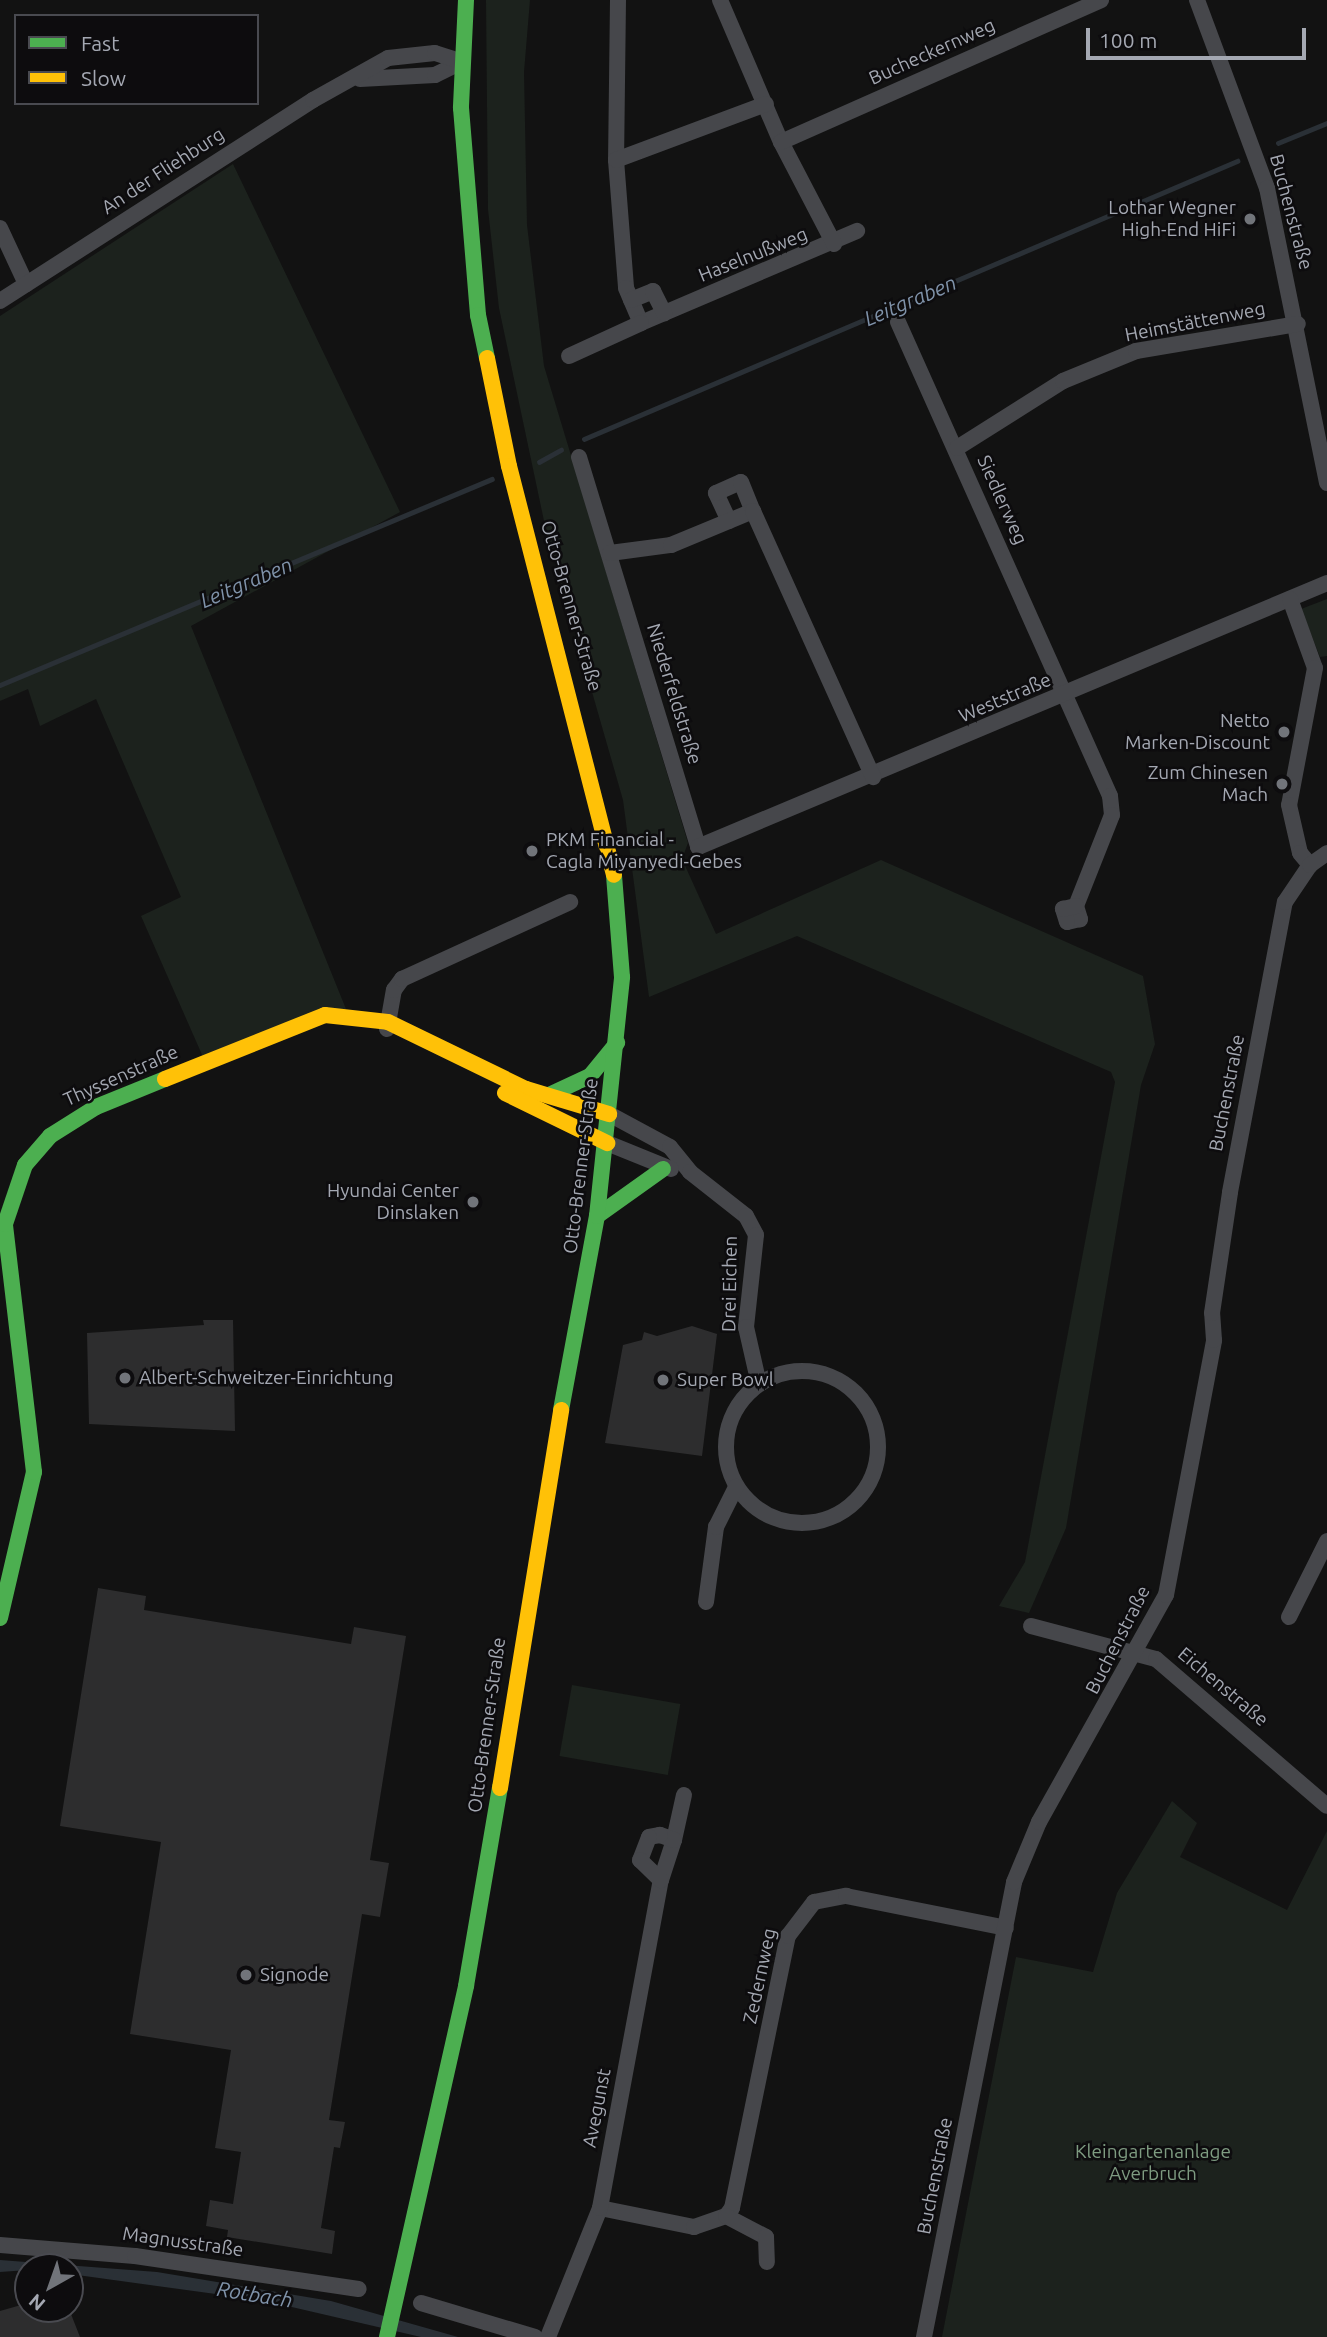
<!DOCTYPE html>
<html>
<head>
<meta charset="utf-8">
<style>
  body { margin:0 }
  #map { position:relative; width:1327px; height:2337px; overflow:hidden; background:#121212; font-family:Ubuntu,sans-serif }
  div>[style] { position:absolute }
  .green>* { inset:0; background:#1c221d; transform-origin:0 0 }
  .water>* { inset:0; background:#2a3036 }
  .stream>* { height:4.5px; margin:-2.25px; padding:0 2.25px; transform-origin:2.25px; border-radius:2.25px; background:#2a3036 }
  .building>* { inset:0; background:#2d2d2e }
  .street>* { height:16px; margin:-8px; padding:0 8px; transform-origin:8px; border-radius:8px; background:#46474b }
  .street>.ring { margin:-8px; padding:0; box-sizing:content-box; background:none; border:16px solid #46474b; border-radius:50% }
  .fast>* { height:16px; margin:-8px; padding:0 8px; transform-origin:8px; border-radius:8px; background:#4caf50 }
  .slow>* { height:16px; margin:-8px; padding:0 8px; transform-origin:8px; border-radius:8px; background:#ffc107 }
  .dots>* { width:19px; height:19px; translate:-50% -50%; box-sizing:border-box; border:4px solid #0d0c0e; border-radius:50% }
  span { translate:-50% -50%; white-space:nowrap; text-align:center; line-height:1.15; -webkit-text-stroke:5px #0d0c0e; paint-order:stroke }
  .street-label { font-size:19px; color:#a4a8b2 }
  .poi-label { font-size:19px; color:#a4a8b2 }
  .right { translate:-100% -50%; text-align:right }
  .left { translate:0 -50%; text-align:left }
  .park-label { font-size:19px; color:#7e9b81 }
  .water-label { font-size:21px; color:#7f92a9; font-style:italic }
  .legend { position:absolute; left:14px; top:14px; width:245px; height:91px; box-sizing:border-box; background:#0d0c0e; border:2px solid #494a50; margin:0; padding:9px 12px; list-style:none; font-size:21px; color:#a4a8b2 }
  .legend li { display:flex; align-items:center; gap:14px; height:35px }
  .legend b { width:35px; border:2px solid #494a50 }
  .north { position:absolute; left:14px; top:2253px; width:70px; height:70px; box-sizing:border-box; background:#0d0c0e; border:2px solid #494a50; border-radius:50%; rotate:220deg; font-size:19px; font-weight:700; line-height:28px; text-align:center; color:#a4a8b2 }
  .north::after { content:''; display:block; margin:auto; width:24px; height:32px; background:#71747a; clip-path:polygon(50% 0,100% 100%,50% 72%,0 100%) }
  .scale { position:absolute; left:1086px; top:28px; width:220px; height:32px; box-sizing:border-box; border:4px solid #a4a8b2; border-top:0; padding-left:9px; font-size:21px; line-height:24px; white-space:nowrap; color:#a4a8b2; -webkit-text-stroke:5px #0d0c0e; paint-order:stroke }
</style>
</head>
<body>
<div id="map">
  <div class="green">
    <div style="clip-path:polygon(486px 0,530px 0,524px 72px,527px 225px,544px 366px,688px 843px,682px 859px,716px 934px,881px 860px,1143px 976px,1155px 1044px,1141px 1085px,1066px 1528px,1029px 1613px,999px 1606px,1025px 1562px,1115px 1082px,1111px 1072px,797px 936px,649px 997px,623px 800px,547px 535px,499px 308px,488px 209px)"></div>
    <div style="clip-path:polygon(233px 164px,400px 512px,191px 626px,346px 1009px,203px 1057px,141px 916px,181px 897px,96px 699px,40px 726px,28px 689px,0 701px,0 316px)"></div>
    <div style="clip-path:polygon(1327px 599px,1327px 656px,1320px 657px,1301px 609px)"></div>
    <div style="left:572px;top:1685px;width:110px;height:72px;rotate:10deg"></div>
    <div style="clip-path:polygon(1172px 1801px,1197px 1823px,1180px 1857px,1287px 1910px,1327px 1831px,1327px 2337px,942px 2337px,1016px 1957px,1093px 1972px,1117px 1893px)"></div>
  </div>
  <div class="water">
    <div style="clip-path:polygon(0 2260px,157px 2272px,331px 2301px,458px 2337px,421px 2337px,266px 2301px,70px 2274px,70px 2267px,0 2272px)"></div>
  </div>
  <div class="stream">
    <div style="left:1278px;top:143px;width:53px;rotate:-22.2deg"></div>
    <div style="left:584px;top:439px;width:710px;rotate:-23.06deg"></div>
    <div style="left:539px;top:462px;width:25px;rotate:-29deg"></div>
    <div style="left:0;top:685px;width:533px;rotate:-22.72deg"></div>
  </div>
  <div class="building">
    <div style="clip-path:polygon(203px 1320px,233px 1320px,235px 1431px,89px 1424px,87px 1333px,204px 1325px)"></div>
    <div style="clip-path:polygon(692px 1326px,717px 1334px,702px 1456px,605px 1443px,623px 1345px,642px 1340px,644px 1332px,657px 1336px)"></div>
    <div style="clip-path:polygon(98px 1588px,146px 1596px,144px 1610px,351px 1644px,354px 1627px,406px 1636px,370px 1860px,389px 1863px,380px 1917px,362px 1914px,329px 2120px,345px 2122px,340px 2148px,334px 2147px,321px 2228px,335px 2231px,332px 2254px,227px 2237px,228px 2230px,206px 2226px,210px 2200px,233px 2204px,241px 2152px,215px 2148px,231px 2050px,130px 2034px,161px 1842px,60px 1826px)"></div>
    <div style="clip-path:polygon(28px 2303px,28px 2309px,69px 2309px,80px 2337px,0 2337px,0 2311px)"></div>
  </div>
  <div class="street">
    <div style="left:618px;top:0;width:160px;rotate:90.7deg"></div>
    <div style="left:616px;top:160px;width:128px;rotate:85.5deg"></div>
    <div style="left:626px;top:288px;width:38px;rotate:67deg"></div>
    <div style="left:641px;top:323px;width:235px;rotate:-23.1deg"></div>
    <div style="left:720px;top:0;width:155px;rotate:66.8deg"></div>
    <div style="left:781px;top:142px;width:115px;rotate:62.5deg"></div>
    <div style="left:1197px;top:0;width:201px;rotate:69.6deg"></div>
    <div style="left:1267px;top:188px;width:301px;rotate:78.5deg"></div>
    <div style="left:360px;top:79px;width:75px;rotate:-3.1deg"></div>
    <div style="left:435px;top:75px;width:30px;rotate:-26deg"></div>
    <div style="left:781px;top:142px;width:350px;rotate:-23.9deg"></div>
    <div style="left:616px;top:160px;width:160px;rotate:-20.5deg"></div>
    <div style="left:0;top:228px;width:62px;rotate:65.1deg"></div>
    <div style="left:631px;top:300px;width:24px;rotate:-22deg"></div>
    <div style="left:653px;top:291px;width:25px;rotate:63deg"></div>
    <div style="left:0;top:301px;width:372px;rotate:-32.7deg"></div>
    <div style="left:313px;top:100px;width:86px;rotate:-29.2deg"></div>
    <div style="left:388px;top:58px;width:47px;rotate:-6.1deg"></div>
    <div style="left:435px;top:53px;width:28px;rotate:18deg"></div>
    <div style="left:898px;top:322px;width:519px;rotate:65.9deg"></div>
    <div style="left:1110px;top:796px;width:19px;rotate:84deg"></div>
    <div style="left:1112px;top:815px;width:98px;rotate:111.6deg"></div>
    <div style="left:1076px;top:906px;width:14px;rotate:73deg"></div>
    <div style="left:1080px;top:919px;width:13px;rotate:167deg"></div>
    <div style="left:1067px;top:922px;width:14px;rotate:-107deg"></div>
    <div style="left:1063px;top:909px;width:13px;rotate:-13deg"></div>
    <div style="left:569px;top:356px;width:79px;rotate:-24.6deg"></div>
    <div style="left:957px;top:448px;width:125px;rotate:-32.3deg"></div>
    <div style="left:1063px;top:381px;width:79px;rotate:-22.3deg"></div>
    <div style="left:1136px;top:351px;width:164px;rotate:-9.5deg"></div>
    <div style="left:579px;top:457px;width:408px;rotate:73deg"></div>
    <div style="left:698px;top:847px;width:682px;rotate:-22.77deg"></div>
    <div style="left:729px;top:521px;width:31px;rotate:-115deg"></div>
    <div style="left:716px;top:493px;width:27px;rotate:-24deg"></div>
    <div style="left:741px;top:482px;width:31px;rotate:68deg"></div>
    <div style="left:610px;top:553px;width:62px;rotate:-7.5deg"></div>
    <div style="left:671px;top:545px;width:89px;rotate:-22.5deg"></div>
    <div style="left:753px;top:511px;width:292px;rotate:65.7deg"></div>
    <div style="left:1290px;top:599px;width:73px;rotate:70.1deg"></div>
    <div style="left:1315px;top:668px;width:139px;rotate:100.7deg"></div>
    <div style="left:1289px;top:805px;width:49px;rotate:77.1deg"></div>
    <div style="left:1300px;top:853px;width:16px;rotate:50deg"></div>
    <div style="left:387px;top:1029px;width:40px;rotate:-80deg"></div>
    <div style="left:394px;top:990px;width:14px;rotate:-54deg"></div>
    <div style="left:402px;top:979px;width:185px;rotate:-24.6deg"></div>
    <div style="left:609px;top:1114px;width:69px;rotate:28.4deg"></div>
    <div style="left:670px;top:1147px;width:32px;rotate:51deg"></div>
    <div style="left:690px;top:1172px;width:71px;rotate:38.2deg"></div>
    <div style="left:746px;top:1216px;width:21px;rotate:62deg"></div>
    <div style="left:756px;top:1235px;width:93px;rotate:96.2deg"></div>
    <div style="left:746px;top:1327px;width:58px;rotate:77.2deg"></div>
    <div style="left:607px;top:1143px;width:69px;rotate:22.1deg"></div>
    <div class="ring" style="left:726px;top:1371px;width:136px;height:136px"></div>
    <div style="left:706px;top:1602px;width:76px;rotate:-82.4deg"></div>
    <div style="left:716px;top:1527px;width:45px;rotate:-63.4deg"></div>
    <div style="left:1289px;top:1617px;width:85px;rotate:-63.4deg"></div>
    <div style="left:1031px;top:1626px;width:129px;rotate:14.8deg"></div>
    <div style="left:1156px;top:1659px;width:225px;rotate:40.7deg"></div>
    <div style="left:674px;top:1840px;width:46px;rotate:-77.5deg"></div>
    <div style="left:600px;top:2208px;width:96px;rotate:11.4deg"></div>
    <div style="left:694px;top:2227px;width:34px;rotate:-19deg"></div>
    <div style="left:726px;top:2216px;width:10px;rotate:-53deg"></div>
    <div style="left:732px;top:2208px;width:278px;rotate:-78.4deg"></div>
    <div style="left:788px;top:1936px;width:43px;rotate:-52.6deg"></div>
    <div style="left:814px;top:1902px;width:33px;rotate:-11deg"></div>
    <div style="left:846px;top:1896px;width:163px;rotate:11.3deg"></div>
    <div style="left:726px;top:2216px;width:45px;rotate:27.7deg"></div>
    <div style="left:766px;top:2237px;width:25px;rotate:88deg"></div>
    <div style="left:0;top:2245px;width:135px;rotate:4.7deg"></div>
    <div style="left:135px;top:2256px;width:226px;rotate:8.4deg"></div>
    <div style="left:421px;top:2303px;width:119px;rotate:16.6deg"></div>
    <div style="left:548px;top:2337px;width:139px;rotate:-68deg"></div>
    <div style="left:600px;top:2208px;width:334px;rotate:-79.5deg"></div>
    <div style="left:661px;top:1880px;width:42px;rotate:-72deg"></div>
    <div style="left:674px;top:1840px;width:15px;rotate:-160deg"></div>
    <div style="left:660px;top:1835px;width:11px;rotate:170deg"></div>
    <div style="left:649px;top:1837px;width:25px;rotate:111deg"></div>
    <div style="left:640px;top:1860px;width:29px;rotate:44deg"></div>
    <div style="left:924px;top:2337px;width:464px;rotate:-78.8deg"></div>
    <div style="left:1014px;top:1882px;width:65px;rotate:-67.4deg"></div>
    <div style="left:1039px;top:1822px;width:260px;rotate:-60.8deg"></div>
    <div style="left:1166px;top:1595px;width:259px;rotate:-79.3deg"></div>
    <div style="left:1214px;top:1340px;width:27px;rotate:-94deg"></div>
    <div style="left:1212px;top:1313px;width:122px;rotate:-81.5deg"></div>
    <div style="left:1230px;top:1192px;width:295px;rotate:-79.3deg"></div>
    <div style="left:1285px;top:902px;width:45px;rotate:-56deg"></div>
    <div style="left:1310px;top:865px;width:21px;rotate:-35deg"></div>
  </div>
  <div class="fast">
    <div style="left:466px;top:0;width:108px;rotate:92.7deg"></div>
    <div style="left:461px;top:108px;width:208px;rotate:85.3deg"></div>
    <div style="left:478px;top:315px;width:44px;rotate:78.2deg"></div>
    <div style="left:549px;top:1095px;width:45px;rotate:-24.9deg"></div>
    <div style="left:590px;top:1076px;width:43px;rotate:-50.7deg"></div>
    <div style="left:597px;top:1216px;width:81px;rotate:-35.5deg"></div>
    <div style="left:561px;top:1410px;width:197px;rotate:-79.5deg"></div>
    <div style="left:597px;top:1216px;width:240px;rotate:-84deg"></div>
    <div style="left:622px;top:977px;width:102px;rotate:-94.5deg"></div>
    <div style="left:0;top:1618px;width:150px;rotate:-76.9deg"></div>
    <div style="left:34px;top:1472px;width:250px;rotate:-96.7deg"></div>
    <div style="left:5px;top:1224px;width:62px;rotate:-71.3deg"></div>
    <div style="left:25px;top:1165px;width:38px;rotate:-49deg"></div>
    <div style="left:50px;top:1136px;width:54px;rotate:-32.2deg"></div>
    <div style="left:96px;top:1107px;width:74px;rotate:-22.1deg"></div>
    <div style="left:387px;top:2337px;width:360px;rotate:-77.3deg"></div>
    <div style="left:466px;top:1986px;width:201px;rotate:-80.3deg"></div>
  </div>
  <div class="slow">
    <div style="left:487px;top:358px;width:110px;rotate:78.5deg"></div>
    <div style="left:509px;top:466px;width:422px;rotate:75.6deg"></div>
    <div style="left:165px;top:1079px;width:172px;rotate:-21.8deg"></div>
    <div style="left:325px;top:1015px;width:63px;rotate:6.3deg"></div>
    <div style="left:388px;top:1022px;width:153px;rotate:25.9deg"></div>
    <div style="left:526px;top:1089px;width:87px;rotate:16.8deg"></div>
    <div style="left:505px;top:1093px;width:114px;rotate:26.1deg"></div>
    <div style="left:500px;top:1788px;width:383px;rotate:-80.8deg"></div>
  </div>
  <div class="dots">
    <div style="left:1250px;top:219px;background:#71747a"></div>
    <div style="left:1284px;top:732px;background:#71747a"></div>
    <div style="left:1282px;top:784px;background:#71747a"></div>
    <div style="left:532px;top:851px;background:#71747a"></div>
    <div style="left:473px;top:1202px;background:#71747a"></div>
    <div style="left:125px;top:1378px;background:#71747a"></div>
    <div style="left:663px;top:1380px;background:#71747a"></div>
    <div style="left:246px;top:1975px;background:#71747a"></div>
  </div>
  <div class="street-label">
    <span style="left:932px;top:52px;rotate:-24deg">Bucheckernweg</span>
    <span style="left:163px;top:171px;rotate:-33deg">An der Fliehburg</span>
    <span style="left:1291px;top:212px;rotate:75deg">Buchenstraße</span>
    <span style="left:753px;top:255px;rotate:-22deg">Haselnußweg</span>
    <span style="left:1195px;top:322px;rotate:-11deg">Heimstättenweg</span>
    <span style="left:1002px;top:500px;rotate:66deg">Siedlerweg</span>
    <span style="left:571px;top:606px;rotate:74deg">Otto-Brenner-Straße</span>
    <span style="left:674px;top:694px;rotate:73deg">Niederfeldstraße</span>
    <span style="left:1005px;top:698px;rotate:-23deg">Weststraße</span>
    <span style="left:121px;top:1076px;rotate:-24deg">Thyssenstraße</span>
    <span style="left:1227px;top:1093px;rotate:-79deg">Buchenstraße</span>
    <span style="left:581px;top:1166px;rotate:-83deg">Otto-Brenner-Straße</span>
    <span style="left:730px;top:1284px;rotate:-89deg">Drei Eichen</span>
    <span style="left:1118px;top:1640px;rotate:-63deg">Buchenstraße</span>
    <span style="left:1223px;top:1687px;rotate:40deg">Eichenstraße</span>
    <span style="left:487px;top:1725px;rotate:-82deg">Otto-Brenner-Straße</span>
    <span style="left:760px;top:1976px;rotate:-78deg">Zedernweg</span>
    <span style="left:597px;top:2108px;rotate:-79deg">Avegunst</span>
    <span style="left:935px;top:2176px;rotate:-79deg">Buchenstraße</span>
    <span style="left:183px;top:2242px;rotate:8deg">Magnusstraße</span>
  </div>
  <div class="poi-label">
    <span class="right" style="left:1236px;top:219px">Lothar Wegner<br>High-End HiFi</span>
    <span class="right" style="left:1270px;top:732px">Netto<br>Marken-Discount</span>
    <span class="right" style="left:1268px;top:784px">Zum Chinesen<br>Mach</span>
    <span class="left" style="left:546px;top:851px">PKM Financial -<br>Cagla Miyanyedi-Gebes</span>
    <span class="right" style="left:459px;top:1202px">Hyundai Center<br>Dinslaken</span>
    <span class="left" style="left:139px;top:1378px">Albert-Schweitzer-Einrichtung</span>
    <span class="left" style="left:677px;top:1380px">Super Bowl</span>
    <span class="left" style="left:260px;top:1975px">Signode</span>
  </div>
  <div class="park-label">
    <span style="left:1153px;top:2163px">Kleingartenanlage<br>Averbruch</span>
  </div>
  <div class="water-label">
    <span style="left:910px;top:300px;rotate:-23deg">Leitgraben</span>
    <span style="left:246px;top:582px;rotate:-23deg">Leitgraben</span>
    <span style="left:255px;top:2294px;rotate:9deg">Rotbach</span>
  </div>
  <ul class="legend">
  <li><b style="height:9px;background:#4caf50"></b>Fast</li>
  <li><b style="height:9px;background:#ffc107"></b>Slow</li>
  </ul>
  <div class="north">N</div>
  <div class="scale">100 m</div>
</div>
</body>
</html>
